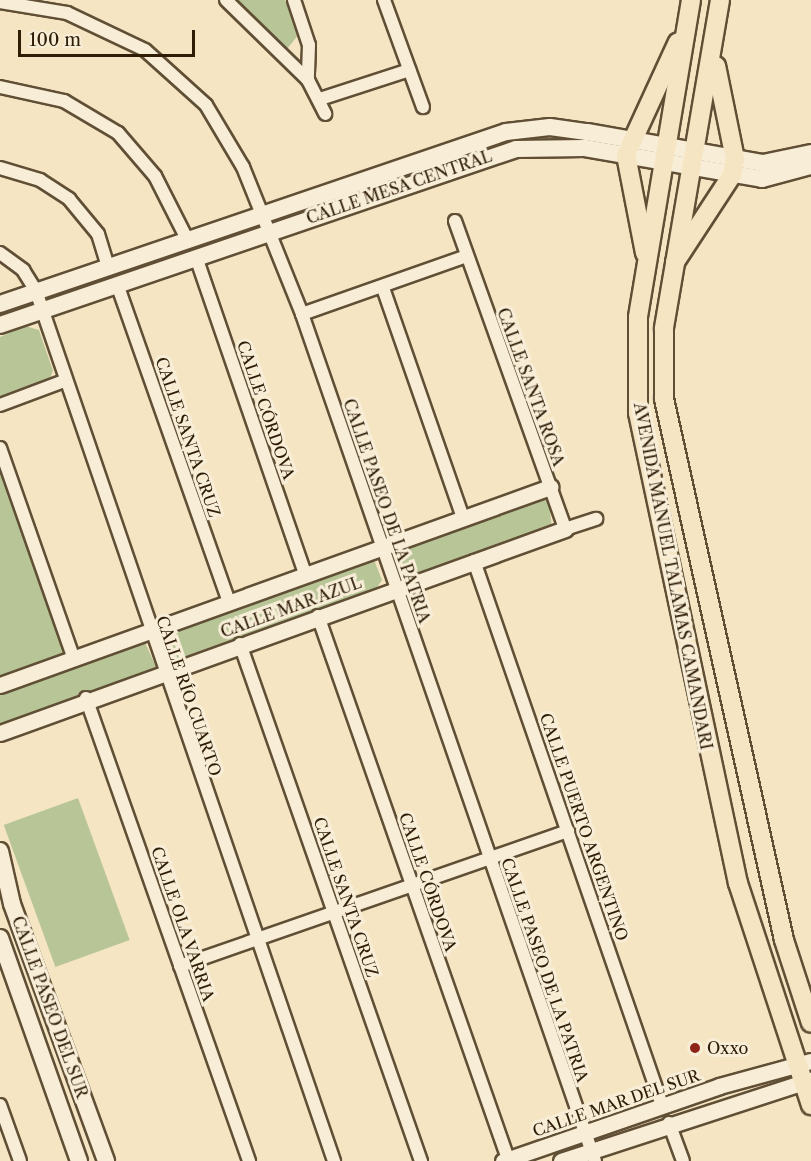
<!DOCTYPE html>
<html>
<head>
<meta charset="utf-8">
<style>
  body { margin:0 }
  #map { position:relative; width:811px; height:1161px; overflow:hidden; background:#f5e5c3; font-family:"Libre Caslon Text",serif }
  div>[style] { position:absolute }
  .green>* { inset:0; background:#b8c597; transform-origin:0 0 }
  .roads { filter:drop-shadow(2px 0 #604f35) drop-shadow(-2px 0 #604f35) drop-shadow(0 2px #604f35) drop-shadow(0 -2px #604f35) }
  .minor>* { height:12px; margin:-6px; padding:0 6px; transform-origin:6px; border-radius:6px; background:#f8eed8 }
  .tertiary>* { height:15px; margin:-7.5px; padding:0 7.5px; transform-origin:7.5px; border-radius:7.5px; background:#f8eed8 }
  .secondary>* { height:16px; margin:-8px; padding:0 8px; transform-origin:8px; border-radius:8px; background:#f8eed8 }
  .primary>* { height:18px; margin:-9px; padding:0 9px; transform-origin:9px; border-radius:9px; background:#f5e5c3 }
  .dots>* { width:16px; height:16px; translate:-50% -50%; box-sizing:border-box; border:3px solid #f8eed8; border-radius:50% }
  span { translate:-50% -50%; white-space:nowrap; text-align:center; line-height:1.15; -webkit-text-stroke:6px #f8eed8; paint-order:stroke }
  .street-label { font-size:16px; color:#2f1d06 }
  .poi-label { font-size:16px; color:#2f1d06 }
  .left { translate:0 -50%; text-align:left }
  .scale { position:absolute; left:18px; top:30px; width:177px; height:27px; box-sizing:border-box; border:3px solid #2f1d06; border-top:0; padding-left:8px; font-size:18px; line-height:21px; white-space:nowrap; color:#2f1d06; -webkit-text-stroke:4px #f8eed8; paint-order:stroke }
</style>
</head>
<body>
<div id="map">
  <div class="green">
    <div style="clip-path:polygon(238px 0,285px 0,299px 34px,287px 49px)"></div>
    <div style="clip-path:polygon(25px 326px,39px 330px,53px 371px,48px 383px,0 398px,0 337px)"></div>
    <div style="clip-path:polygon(0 466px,65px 650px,53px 661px,0 677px)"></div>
    <div style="clip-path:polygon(541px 497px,549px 503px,552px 528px,406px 577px,397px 550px)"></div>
    <div style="clip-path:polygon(367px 558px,374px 560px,382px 580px,375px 590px,175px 660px,167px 657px,160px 633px)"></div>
    <div style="clip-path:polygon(143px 638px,156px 667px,0 726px,0 690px)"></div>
    <div style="left:78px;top:798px;width:151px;height:79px;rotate:70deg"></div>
  </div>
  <div class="roads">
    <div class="minor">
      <div style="left:226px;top:0;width:115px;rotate:44.3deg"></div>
      <div style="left:308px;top:80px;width:38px;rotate:63deg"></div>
      <div style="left:294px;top:0;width:47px;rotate:71.6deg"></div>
      <div style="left:309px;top:45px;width:35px;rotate:92deg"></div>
      <div style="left:384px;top:0;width:114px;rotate:70deg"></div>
      <div style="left:0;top:2px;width:68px;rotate:9.3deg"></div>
      <div style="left:67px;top:13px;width:86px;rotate:25.4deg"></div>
      <div style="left:145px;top:50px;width:82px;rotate:42deg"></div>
      <div style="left:206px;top:105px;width:72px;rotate:59.2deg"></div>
      <div style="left:243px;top:167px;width:158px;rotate:68.1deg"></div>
      <div style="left:302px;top:314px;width:896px;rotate:70.92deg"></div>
      <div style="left:0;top:87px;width:66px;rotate:12.3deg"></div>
      <div style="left:64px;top:101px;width:63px;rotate:30.7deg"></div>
      <div style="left:118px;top:133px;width:57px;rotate:49.3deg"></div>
      <div style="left:155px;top:176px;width:71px;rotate:63.1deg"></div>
      <div style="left:320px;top:99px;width:94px;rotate:-18deg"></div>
      <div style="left:0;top:168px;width:42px;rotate:16.7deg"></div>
      <div style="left:40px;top:180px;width:35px;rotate:33deg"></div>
      <div style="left:69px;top:199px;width:45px;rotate:50.4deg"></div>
      <div style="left:98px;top:234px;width:34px;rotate:73deg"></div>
      <div style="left:455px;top:221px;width:327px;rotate:70.3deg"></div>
      <div style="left:565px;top:529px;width:33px;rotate:-18deg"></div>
      <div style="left:0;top:253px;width:29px;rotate:36deg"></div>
      <div style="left:23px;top:270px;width:25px;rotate:58deg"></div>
      <div style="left:36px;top:291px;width:920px;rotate:71.09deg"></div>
      <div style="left:196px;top:257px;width:334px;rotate:71deg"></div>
      <div style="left:117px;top:284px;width:335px;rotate:70.6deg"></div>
      <div style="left:383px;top:288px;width:244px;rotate:70.8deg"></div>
      <div style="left:302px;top:314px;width:175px;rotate:-19.4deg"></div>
      <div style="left:0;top:405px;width:68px;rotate:-20.6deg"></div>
      <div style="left:0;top:448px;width:220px;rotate:70.7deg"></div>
      <div style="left:474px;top:561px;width:576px;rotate:70.94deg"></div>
      <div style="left:318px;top:616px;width:575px;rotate:70.71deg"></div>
      <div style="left:240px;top:644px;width:548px;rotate:70.71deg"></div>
      <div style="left:86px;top:698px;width:491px;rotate:70.6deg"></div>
      <div style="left:180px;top:966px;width:411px;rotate:-19.2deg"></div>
      <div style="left:0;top:1105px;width:59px;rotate:70.3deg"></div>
      <div style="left:669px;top:1123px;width:40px;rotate:69.8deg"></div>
    </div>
    <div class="tertiary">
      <div style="left:0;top:685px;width:585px;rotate:-19.8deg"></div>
      <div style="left:0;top:733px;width:601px;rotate:-19.85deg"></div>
      <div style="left:503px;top:1161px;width:229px;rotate:-19.1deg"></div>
      <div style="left:719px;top:1086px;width:95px;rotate:-15.2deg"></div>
      <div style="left:561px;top:1161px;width:263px;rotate:-18deg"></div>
    </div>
    <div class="secondary">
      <div style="left:0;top:304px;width:534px;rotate:-18.77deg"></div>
      <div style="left:506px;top:132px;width:44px;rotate:-6.5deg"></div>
      <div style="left:550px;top:127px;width:37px;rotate:8deg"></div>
      <div style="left:587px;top:132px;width:179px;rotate:10deg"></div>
      <div style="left:763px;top:163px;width:49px;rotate:-11.8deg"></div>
      <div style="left:0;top:325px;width:545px;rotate:-18.83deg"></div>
      <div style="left:516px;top:149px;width:69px;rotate:-0.8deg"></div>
      <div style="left:585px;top:148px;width:180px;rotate:9.9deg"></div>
      <div style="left:762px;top:179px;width:51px;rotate:-14.9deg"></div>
      <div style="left:0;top:851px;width:54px;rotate:77.2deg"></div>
      <div style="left:12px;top:904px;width:274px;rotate:69.9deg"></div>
      <div style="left:0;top:938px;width:237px;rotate:70.5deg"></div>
    </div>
    <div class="primary">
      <div style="left:691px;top:0;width:322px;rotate:99.5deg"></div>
      <div style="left:638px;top:318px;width:95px;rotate:90deg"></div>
      <div style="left:638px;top:413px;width:481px;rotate:78deg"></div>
      <div style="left:738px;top:883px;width:234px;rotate:71.8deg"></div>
      <div style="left:720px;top:0;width:334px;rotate:99.7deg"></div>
      <div style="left:664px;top:329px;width:70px;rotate:90deg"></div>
      <div style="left:664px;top:399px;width:554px;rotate:77.49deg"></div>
      <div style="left:784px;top:940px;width:87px;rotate:72deg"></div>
      <div style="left:645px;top:253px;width:100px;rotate:-101deg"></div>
      <div style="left:626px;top:155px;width:124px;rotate:-65.3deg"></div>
      <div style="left:675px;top:262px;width:104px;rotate:-56.8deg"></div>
      <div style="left:732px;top:175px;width:16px;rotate:-79deg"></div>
      <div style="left:735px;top:159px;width:95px;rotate:-101.5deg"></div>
    </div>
  </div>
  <div class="dots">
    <div style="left:695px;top:1048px;background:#8f2418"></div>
  </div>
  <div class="street-label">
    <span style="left:399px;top:187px;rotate:-19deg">CALLE MESA CENTRAL</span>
    <span style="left:531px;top:387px;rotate:70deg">CALLE SANTA ROSA</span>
    <span style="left:266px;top:410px;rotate:71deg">CALLE CÓRDOVA</span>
    <span style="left:188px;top:437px;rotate:71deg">CALLE SANTA CRUZ</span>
    <span style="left:387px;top:511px;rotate:71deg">CALLE PASEO DE LA PATRIA</span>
    <span style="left:673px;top:576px;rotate:79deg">AVENIDA MANUEL TALAMAS CAMANDARI</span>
    <span style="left:291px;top:607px;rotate:-20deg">CALLE MAR AZUL</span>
    <span style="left:189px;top:696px;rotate:71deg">CALLE RÍO CUARTO</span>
    <span style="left:584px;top:827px;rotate:71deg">CALLE PUERTO ARGENTINO</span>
    <span style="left:428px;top:882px;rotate:71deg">CALLE CÓRDOVA</span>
    <span style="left:346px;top:897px;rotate:71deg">CALLE SANTA CRUZ</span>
    <span style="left:183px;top:924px;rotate:71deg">CALLE OLA VARRIA</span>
    <span style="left:545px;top:970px;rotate:71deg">CALLE PASEO DE LA PATRIA</span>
    <span style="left:50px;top:1007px;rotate:70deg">CALLE PASEO DEL SUR</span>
    <span style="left:616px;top:1103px;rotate:-19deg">CALLE MAR DEL SUR</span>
  </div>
  <div class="poi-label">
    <span class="left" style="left:707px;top:1048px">Oxxo</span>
  </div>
  <div class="scale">100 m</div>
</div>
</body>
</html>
